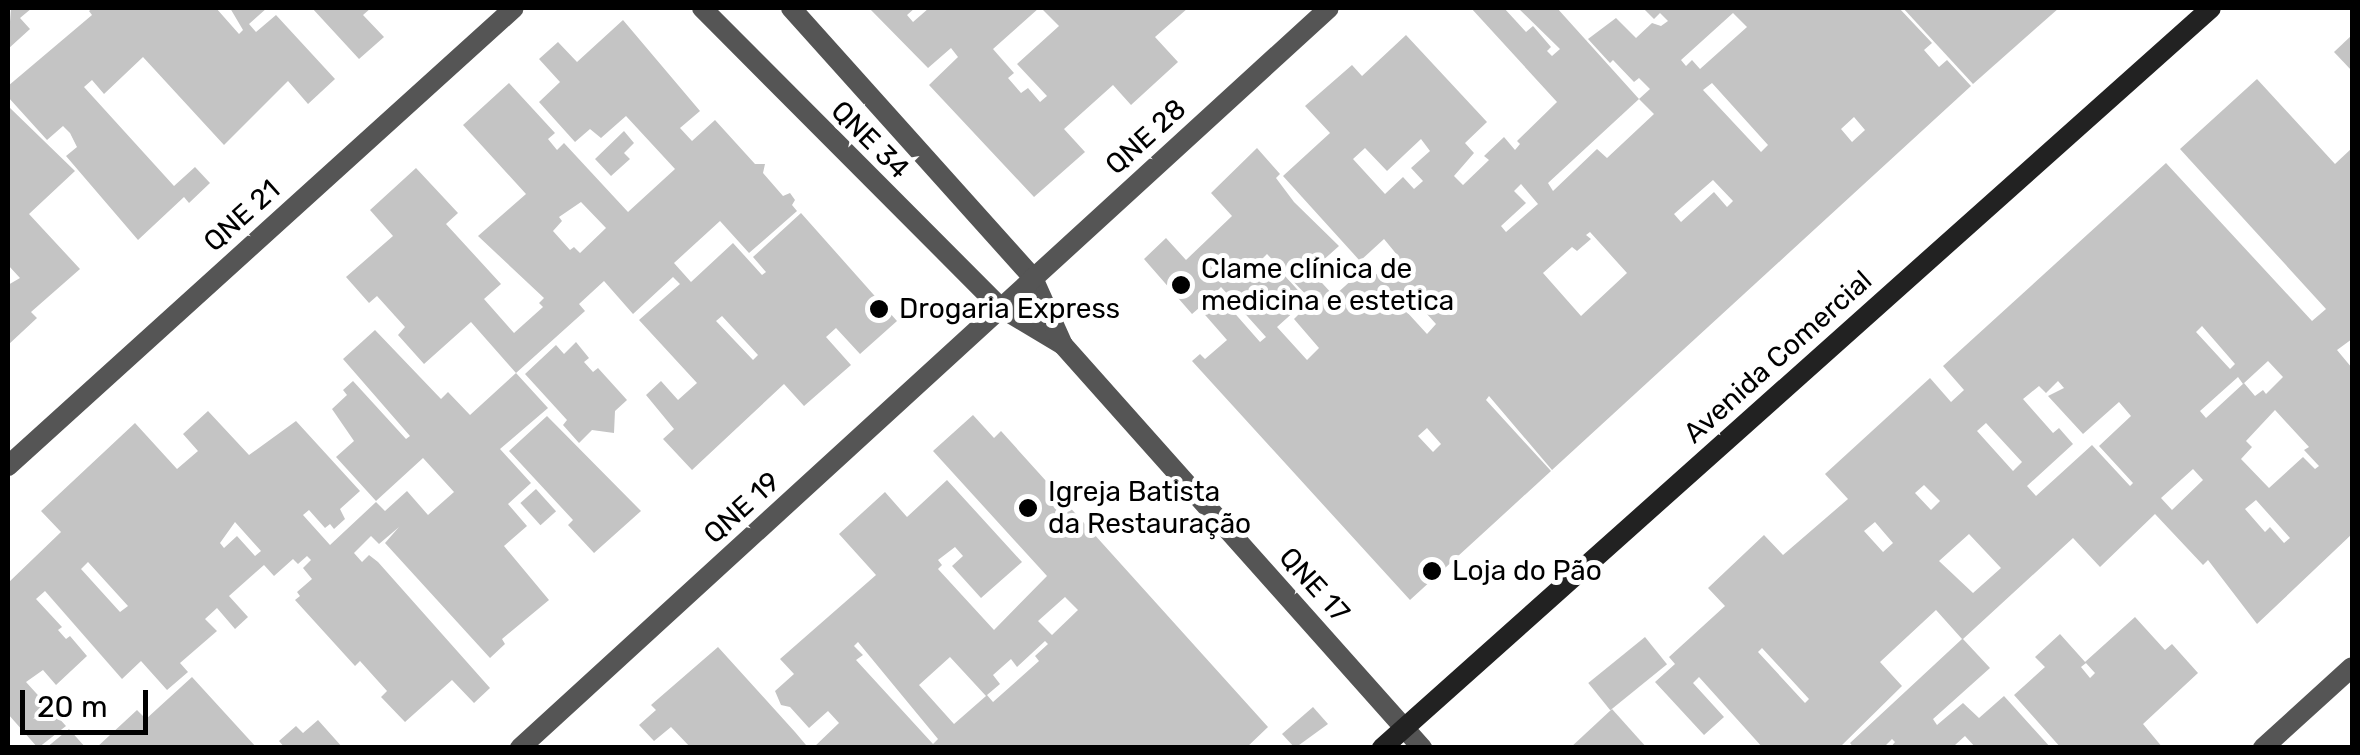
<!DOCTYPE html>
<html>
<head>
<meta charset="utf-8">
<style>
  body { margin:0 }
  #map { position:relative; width:2360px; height:755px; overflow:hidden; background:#fff; font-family:Rubik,sans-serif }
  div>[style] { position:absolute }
  .building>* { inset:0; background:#c4c4c4; transform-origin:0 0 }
  .street>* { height:20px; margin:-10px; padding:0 10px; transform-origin:10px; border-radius:10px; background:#555 }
  .secondary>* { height:20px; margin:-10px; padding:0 10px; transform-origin:10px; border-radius:10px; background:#222 }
  .dots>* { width:28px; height:28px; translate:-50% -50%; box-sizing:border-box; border:5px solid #fff; border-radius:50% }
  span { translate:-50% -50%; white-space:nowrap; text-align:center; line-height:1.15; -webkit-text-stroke:10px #fff; paint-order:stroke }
  .street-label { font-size:28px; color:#000 }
  .poi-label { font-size:28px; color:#000 }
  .left { translate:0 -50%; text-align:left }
  .frame { position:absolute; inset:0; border:10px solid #000; pointer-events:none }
  .scale { position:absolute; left:20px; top:690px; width:128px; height:45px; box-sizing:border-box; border:5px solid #000; border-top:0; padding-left:12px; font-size:30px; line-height:35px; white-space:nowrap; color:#000; -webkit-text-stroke:8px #fff; paint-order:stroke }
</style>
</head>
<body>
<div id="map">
  <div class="building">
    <div style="clip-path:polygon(11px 8px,32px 8px,20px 18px,30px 29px,8px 49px)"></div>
    <div style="clip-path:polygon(93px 8px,216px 8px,239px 34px,243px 30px,230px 8px,267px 8px,249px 24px,256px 32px,276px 15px,335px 79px,308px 104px,288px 81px,224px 145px,143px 57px,104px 94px,92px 80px,84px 87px,174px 186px,195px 167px,210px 183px,189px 203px,184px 197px,138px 240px,66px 156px,77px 147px,70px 133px,63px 126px,47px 140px,8px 97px,8px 86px,92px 15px,89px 11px)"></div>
    <div style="clip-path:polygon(312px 8px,371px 8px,363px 15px,384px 37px,359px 59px)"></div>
    <div style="clip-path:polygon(869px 8px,915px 8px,907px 15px,913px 22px,929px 8px,1039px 8px,993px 49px,1014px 73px,1008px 78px,1021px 93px,1028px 88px,1040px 102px,1047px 96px,1017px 64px,1059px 26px,1041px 8px,1188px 8px,1155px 37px,1178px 62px,1131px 105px,1113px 85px,1064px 129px,1085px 152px,1034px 197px,929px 85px,958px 57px,951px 48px,928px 68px)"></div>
    <div style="clip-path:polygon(evenodd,1471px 8px,1504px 8px,1526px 32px,1533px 26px,1551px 47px,1547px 51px,1552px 56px,1560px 49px,1518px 8px,1557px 8px,1639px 99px,1650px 89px,1639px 78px,1634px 82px,1613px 60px,1610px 63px,1588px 39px,1616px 18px,1636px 38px,1652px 23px,1661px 26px,1668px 21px,1660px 13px,1654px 19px,1643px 8px,1899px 8px,1932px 43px,1924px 50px,1939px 67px,1947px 60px,1971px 86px,1552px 470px,1489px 396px,1486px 400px,1551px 471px,1410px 600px,1192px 361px,1200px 354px,1205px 359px,1227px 340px,1199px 308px,1192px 314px,1144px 259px,1166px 238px,1186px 260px,1232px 216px,1211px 193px,1257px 148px,1280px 174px,1276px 178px,1294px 202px,1339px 246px,1311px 271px,1334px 296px,1366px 267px,1387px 281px,1392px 276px,1383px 268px,1398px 256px,1384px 239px,1360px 261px,1283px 176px,1330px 133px,1305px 106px,1352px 65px,1362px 76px,1406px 35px,1487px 122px,1465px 143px,1474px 153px,1454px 176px,1463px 185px,1489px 160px,1484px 156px,1504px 137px,1515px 150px,1520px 144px,1517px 141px,1557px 102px,1471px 8px,1733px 13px,1747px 27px,1700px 69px,1692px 60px,1686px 66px,1681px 60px,1733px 13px,1471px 8px,1712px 83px,1768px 145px,1761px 152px,1703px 90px,1712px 83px,1471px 8px,1639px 99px,1654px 114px,1607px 158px,1597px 149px,1553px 191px,1548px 183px,1639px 99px,1471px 8px,1854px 117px,1865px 130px,1852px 142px,1841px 129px,1854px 117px,1471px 8px,1421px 139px,1430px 151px,1411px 168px,1423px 181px,1414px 189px,1403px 177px,1385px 194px,1353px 159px,1365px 148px,1387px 171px,1421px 139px,1471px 8px,1713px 180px,1733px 201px,1727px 207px,1714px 192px,1681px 222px,1674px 214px,1713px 180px,1471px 8px,1521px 184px,1538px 204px,1506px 232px,1501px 226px,1526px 203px,1514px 191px,1521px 184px,1471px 8px,1590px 232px,1627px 273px,1581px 316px,1543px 273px,1572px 247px,1577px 251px,1591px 239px,1586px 235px,1590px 232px,1471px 8px,1267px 254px,1312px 301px,1294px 319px,1319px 348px,1307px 360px,1277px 327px,1307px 300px,1274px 264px,1268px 270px,1260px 261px,1267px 254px,1471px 8px,1221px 287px,1266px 337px,1260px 342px,1216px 292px,1221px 287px,1471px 8px,1416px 302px,1436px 324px,1427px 334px,1406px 311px,1416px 302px,1471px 8px,1427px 428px,1441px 444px,1433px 452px,1418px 436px,1427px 428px)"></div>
    <div style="clip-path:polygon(1903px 8px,2059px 8px,1973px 84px)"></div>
    <div style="clip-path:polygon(evenodd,623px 20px,700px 111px,680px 128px,692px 141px,715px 120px,755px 164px,765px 164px,763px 173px,783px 196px,790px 193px,795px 200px,792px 205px,797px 211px,749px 253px,720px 221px,674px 263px,691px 282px,733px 243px,762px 275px,766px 272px,753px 257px,801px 213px,897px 321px,860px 354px,836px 328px,826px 337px,851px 365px,804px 406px,784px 384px,692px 470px,663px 439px,674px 429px,646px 395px,661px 381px,678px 400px,697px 383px,639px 320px,680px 284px,673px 277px,633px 314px,604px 281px,579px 304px,585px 311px,516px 373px,548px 408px,500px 449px,531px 483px,508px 504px,527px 526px,504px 546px,549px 600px,502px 639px,505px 644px,490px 658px,385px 543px,399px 527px,379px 544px,371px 536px,354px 553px,362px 562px,369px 555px,378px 562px,490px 688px,474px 703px,452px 680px,405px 722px,381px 697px,387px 691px,360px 661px,355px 666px,295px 600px,300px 596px,297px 592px,312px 579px,303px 568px,311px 560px,307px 556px,298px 564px,293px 559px,274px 576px,264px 565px,229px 596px,248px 617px,235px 629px,217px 608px,205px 619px,217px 631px,180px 663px,188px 672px,167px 690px,141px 661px,122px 679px,45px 591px,36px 599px,62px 627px,58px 630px,66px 639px,70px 636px,87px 656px,56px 685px,43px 670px,26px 682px,66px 726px,38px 748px,8px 714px,8px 583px,61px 532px,41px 511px,135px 423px,177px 469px,198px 451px,183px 434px,208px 411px,249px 455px,296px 421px,360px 491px,340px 509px,345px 519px,334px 529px,330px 524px,325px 528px,309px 510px,303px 515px,330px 545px,376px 502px,385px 511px,407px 491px,428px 515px,454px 492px,423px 458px,376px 501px,336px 457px,354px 441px,332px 409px,347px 395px,343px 390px,353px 381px,406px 439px,410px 436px,343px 359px,375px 330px,441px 399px,448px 392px,470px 415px,516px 373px,471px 322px,424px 364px,398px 335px,405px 327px,377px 296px,369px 303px,346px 277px,393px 236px,370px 210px,416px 168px,458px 213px,446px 224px,501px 284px,484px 299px,514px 333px,543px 307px,539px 303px,544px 298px,478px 236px,526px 194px,463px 125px,509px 83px,555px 133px,548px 139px,557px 150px,564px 143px,628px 212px,675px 169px,626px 116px,601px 138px,590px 129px,575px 142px,539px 102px,560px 82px,539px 59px,558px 42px,577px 62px,623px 20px,581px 202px,606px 228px,580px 253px,574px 247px,570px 250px,553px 231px,562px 221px,559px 217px,581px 202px,623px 20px,722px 316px,758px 355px,753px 360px,716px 321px,722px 316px,623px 20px,235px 522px,261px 551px,255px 556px,237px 536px,224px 548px,220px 543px,235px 522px,623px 20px,88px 562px,128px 606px,120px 612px,81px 569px,88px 562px)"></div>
    <div style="clip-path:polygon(2352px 35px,2352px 71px,2334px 52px)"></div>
    <div style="clip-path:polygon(evenodd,2257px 79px,2335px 164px,2352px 148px,2352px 339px,2337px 350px,2352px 368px,2352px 534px,2257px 624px,2208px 560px,2203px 565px,2155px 514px,2100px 567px,2073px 538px,1963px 639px,1990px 668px,1933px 719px,1937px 725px,1963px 703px,1979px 718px,2004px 696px,2051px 748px,1976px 748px,1965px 736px,1955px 745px,1958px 748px,1890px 748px,1895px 742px,1892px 739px,1883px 748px,1854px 748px,1850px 743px,1962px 639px,1936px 610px,1880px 662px,1902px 686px,1839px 748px,1763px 748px,1699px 677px,1693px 683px,1724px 717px,1704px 735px,1655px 682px,1675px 664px,1669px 657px,1725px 606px,1708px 588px,1764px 535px,1783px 555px,1841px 505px,1848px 499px,1825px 474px,1930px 378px,1951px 402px,1964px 390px,1943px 366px,2166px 163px,2312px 321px,2326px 309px,2180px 149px,2257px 79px,2202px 326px,2235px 364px,2230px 369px,2196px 332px,2202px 326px,2257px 79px,2268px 361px,2283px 377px,2266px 394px,2263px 390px,2255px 396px,2244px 383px,2206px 418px,2200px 411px,2238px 377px,2243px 384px,2268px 361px,2257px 79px,2058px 381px,2064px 388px,2048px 396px,2083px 434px,2119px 402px,2131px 416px,2099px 446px,2133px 483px,2130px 486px,2092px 445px,2036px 496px,2027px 486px,2073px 444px,2059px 428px,2053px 433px,2023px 399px,2039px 386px,2046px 393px,2058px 381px,2257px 79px,2275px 410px,2309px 447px,2304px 450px,2319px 466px,2315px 469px,2303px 457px,2269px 488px,2241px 459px,2252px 447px,2246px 441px,2275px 410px,2257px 79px,1986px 423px,2022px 462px,2013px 471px,1977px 431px,1986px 423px,2257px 79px,2193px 469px,2203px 480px,2172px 510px,2161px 498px,2193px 469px,2257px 79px,1924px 485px,1940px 501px,1931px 510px,1915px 493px,1924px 485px,2257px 79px,2256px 500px,2290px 538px,2284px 543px,2270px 527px,2265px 532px,2245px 509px,2256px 500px,2257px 79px,1875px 522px,1893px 543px,1883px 552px,1864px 531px,1875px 522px,2257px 79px,1969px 534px,2001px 568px,1973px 593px,1939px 561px,1969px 534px,2257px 79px,1762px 648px,1809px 699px,1805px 703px,1758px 652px,1762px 648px)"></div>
    <div style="clip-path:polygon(8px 106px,75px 171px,29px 214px,80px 269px,31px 312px,37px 318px,8px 345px,8px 285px,20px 278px,8px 265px)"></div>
    <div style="clip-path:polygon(624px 131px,634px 143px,624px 153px,630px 159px,611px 176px,595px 159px)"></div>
    <div style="clip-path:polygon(576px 342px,589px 358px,584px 362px,593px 372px,598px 368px,627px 400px,615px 411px,614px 433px,592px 430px,579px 443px,563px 425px,567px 420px,525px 374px,556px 345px,564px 354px)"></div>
    <div style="clip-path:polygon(evenodd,973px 415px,994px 438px,1001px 431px,1268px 727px,1246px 748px,813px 748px,839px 723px,828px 711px,809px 728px,790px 707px,781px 705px,775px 691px,794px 674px,780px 659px,876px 575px,839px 534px,885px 492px,907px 517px,947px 480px,1022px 562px,981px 598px,952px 566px,963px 556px,955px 547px,938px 560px,942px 565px,938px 569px,994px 630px,1047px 576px,933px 451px,973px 415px,1065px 597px,1078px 610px,1052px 635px,1038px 621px,1065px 597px,973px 415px,1045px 641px,1048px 644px,1035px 656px,1039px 661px,993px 702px,987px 695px,1000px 684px,993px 675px,1011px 659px,1017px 667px,1045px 641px,973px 415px,858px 642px,938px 739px,933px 744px,856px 660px,863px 655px,854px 646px,858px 642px,973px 415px,950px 657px,986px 696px,954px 724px,919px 685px,950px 657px)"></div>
    <div style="clip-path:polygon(547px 416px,641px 511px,594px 553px,568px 525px,573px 520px,509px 451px)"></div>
    <div style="left:536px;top:489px;width:30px;height:21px;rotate:48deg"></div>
    <div style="clip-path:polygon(2135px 617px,2165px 650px,2172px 644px,2198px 673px,2143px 724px,2163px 748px,2061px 748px,2014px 695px,2045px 667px,2035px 657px,2060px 634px,2086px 663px,2081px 667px,2090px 678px,2095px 673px,2085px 662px)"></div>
    <div style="left:1645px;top:637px;width:35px;height:73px;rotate:51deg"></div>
    <div style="clip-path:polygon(718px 647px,795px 732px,806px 745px,803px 748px,691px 748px,671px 727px,654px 741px,639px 725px,656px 710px,651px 705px)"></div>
    <div style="clip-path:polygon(192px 677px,257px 748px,96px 748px,137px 710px,146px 719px)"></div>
    <div style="clip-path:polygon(1313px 707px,1328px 724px,1295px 748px,1282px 734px)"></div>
    <div style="clip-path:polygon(1612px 709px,1647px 748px,1570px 748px)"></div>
    <div style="clip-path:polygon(318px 720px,343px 748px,285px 748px,279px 741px,296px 726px,303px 733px)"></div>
    <div style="clip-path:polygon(69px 729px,86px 748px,46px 748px)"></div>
  </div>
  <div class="street">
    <div style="left:702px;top:8px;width:424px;rotate:45.1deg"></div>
    <div style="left:1001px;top:308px;width:72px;rotate:30.8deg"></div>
    <div style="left:1063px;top:345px;width:540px;rotate:48.3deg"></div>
    <div style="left:791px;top:8px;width:363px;rotate:48.1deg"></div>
    <div style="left:1033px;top:278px;width:73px;rotate:65.9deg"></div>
    <div style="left:8px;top:466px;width:682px;rotate:-42.15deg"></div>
    <div style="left:520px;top:748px;width:1096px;rotate:-42.45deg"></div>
    <div style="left:2263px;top:748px;width:120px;rotate:-42.3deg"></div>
  </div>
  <div class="secondary">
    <div style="left:1382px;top:748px;width:1111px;rotate:-41.75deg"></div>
  </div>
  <div class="dots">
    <div style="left:1181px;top:285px;background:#000"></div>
    <div style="left:879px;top:309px;background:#000"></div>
    <div style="left:1028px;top:508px;background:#000"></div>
    <div style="left:1432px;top:571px;background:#000"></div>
  </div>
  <div class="street-label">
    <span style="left:1146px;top:137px;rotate:-42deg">QNE 28</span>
    <span style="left:870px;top:140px;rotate:45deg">QNE 34</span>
    <span style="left:242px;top:216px;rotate:-42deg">QNE 21</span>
    <span style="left:1778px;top:357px;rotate:-42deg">Avenida Comercial</span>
    <span style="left:742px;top:508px;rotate:-42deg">QNE 19</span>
    <span style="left:1314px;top:585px;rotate:48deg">QNE 17</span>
  </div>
  <div class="poi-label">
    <span class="left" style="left:1201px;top:285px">Clame clínica de<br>medicina e estetica</span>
    <span class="left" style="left:899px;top:309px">Drogaria Express</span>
    <span class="left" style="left:1048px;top:508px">Igreja Batista<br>da Restauração</span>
    <span class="left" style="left:1452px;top:571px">Loja do Pão</span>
  </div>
  <div class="frame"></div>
  <div class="scale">20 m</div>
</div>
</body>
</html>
